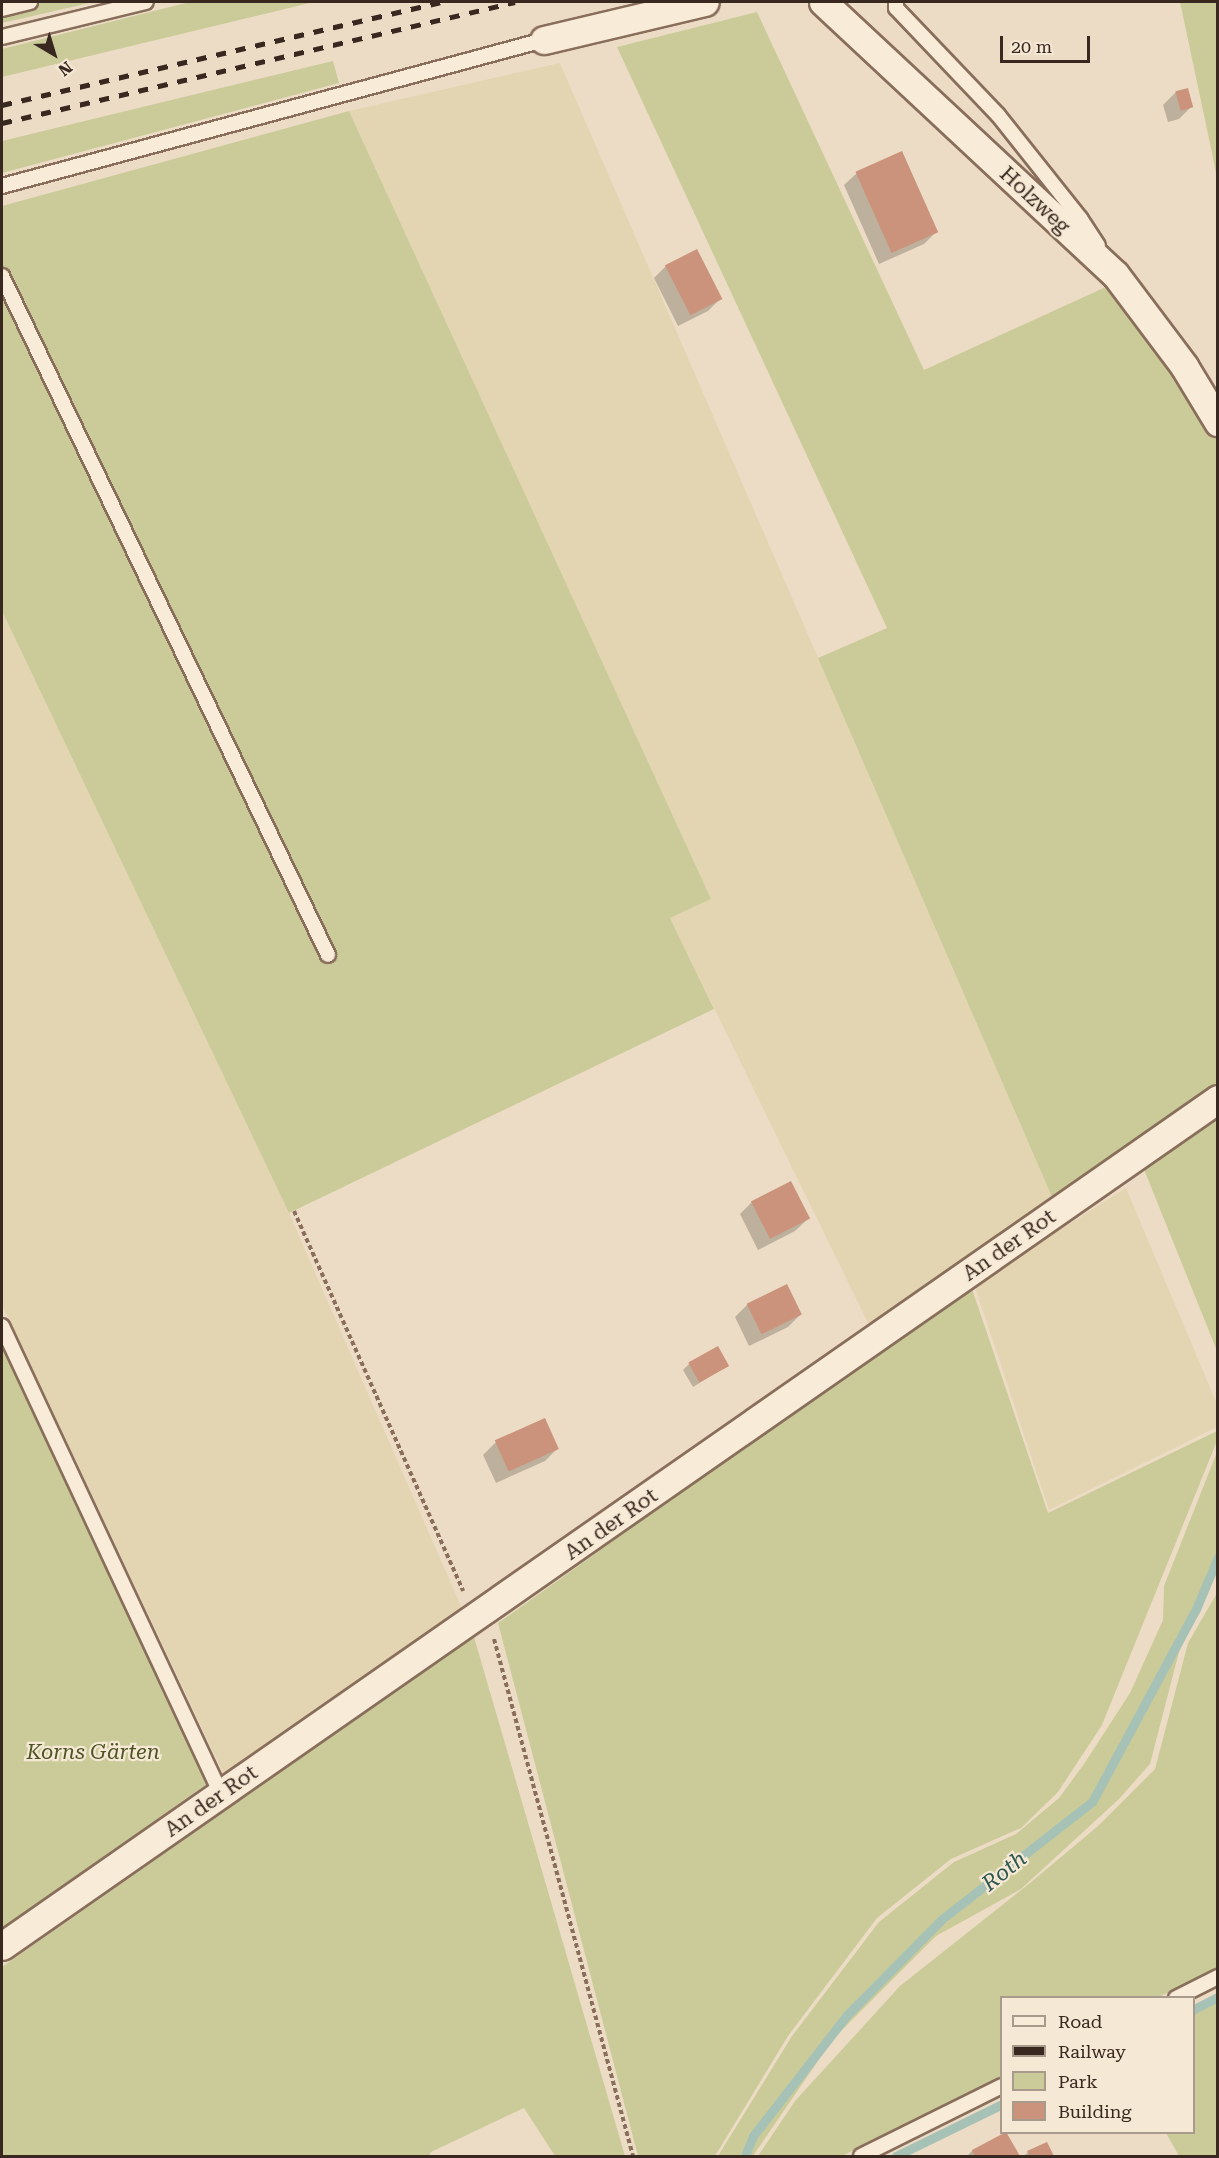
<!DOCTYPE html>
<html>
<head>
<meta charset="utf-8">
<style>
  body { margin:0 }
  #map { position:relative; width:1219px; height:2158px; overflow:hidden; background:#eddcc5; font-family:"Roboto Serif",serif }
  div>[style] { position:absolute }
  .farmland>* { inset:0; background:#e3d5b2 }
  .green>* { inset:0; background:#cbcb99 }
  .shadow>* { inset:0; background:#0003 }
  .stream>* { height:9px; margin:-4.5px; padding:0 4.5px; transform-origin:4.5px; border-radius:4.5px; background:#a6c1b6 }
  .building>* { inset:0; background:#cb937b; transform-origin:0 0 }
  .path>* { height:4px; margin-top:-2px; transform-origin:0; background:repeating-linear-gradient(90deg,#886e5b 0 4.5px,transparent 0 7.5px) }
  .roads { filter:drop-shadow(2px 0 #886e5b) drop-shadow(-2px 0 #886e5b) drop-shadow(0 2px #886e5b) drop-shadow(0 -2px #886e5b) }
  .lane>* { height:14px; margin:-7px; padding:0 7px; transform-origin:7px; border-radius:7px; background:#f8ebd8 }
  .street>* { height:27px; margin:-13.5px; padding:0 13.5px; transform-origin:13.5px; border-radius:13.5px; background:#f8ebd8 }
  .rail>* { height:4.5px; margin-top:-2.25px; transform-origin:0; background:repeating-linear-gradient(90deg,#38281f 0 10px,transparent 0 20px) }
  span { translate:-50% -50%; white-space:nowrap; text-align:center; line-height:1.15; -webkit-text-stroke:4.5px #f5e8d4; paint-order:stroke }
  .street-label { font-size:21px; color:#38281f }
  .park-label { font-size:21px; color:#4e5426; font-style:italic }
  .water-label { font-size:22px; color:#2e5850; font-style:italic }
  .frame { position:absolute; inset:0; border:3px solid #38281f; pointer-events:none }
  .legend { position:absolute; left:1000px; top:1996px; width:195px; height:138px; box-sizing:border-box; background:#f5e8d4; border:2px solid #a99b8c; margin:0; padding:8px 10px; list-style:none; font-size:18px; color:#38281f }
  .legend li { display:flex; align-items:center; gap:12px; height:30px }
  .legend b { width:30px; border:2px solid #a99b8c }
  .north { position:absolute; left:24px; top:24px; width:60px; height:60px; -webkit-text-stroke:4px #f5e8d4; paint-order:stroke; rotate:142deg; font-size:16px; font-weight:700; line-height:24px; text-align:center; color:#38281f }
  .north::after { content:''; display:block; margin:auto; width:21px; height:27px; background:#38281f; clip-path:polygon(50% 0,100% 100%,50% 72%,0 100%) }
  .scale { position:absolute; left:1000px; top:36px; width:90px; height:27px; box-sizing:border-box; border:3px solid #38281f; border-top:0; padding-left:8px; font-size:18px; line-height:21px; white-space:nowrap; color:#38281f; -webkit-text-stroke:4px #f5e8d4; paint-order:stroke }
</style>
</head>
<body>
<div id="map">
  <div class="farmland">
    <div style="clip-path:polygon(560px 63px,1052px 1197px,869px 1325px,670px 918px,710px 898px,349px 111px)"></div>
    <div style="clip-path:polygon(2px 611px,289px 1213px,464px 1613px,226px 1779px,2px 1305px)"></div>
    <div style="clip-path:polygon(1126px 1188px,1217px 1404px,1217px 1427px,1049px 1510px,974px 1284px)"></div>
  </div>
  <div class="green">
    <div style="clip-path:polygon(2px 2px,94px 2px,2px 23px)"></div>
    <div style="clip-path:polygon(190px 2px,314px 2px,2px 77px,2px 49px)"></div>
    <div style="clip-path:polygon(1180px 2px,1217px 2px,1217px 179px,1212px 153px)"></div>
    <div style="clip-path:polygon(757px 12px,924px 370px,1108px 286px,1217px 401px,1217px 1351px,1133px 1142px,1052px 1197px,818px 658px,887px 628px,617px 47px)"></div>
    <div style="clip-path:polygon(333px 61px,339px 83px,2px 173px,2px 141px)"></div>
    <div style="clip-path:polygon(349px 111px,711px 899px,670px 918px,714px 1009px,289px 1213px,2px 611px,2px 206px)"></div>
    <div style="clip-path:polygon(971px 1286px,1048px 1513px,1217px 1431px,1217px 1441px,1102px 1725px,1058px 1792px,1021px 1828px,951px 1859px,877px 1918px,788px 2036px,715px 2156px,638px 2156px,498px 1623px)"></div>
    <div style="clip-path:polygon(2px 1345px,208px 1783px,2px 1928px)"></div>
    <div style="clip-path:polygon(1217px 1452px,1217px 1571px,1179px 1652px,1150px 1764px,1119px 1799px,1021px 1889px,936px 1936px,833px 2039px,753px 2156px,718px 2156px,792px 2036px,879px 1922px,954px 1862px,1016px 1834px,1059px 1798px,1084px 1764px,1130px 1693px,1163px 1620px,1164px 1586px)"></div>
    <div style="clip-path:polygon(1217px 1593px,1217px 1968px,1159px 1997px,1002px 1998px,1001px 2077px,842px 2156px,758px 2156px,795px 2101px,900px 1986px,1030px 1883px,1098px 1826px,1155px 1769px,1188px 1643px)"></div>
    <div style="clip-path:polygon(474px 1637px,625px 2156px,555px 2156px,524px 2108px,431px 2152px,429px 2156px,2px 2156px,2px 1967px)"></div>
    <div style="clip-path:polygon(1217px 1997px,1217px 2156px,1179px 2156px,1166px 2133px,1194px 2132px,1194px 2009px)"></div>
  </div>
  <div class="shadow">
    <div style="clip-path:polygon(1176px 92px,1191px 107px,1179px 119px,1168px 122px,1163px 105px)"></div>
    <div style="clip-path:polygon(857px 173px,936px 232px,924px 244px,879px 264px,844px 185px)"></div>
    <div style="clip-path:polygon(666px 266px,720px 299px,708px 311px,678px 326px,654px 278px)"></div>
    <div style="clip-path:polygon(752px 1202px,808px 1219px,795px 1231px,758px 1250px,740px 1214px)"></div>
    <div style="clip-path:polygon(747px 1305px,800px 1315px,788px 1327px,749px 1346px,735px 1317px)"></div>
    <div style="clip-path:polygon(689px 1364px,727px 1366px,693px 1387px,683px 1370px)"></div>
    <div style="clip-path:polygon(545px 1420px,558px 1448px,545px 1461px,496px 1483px,483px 1455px,495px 1443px)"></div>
    <div style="clip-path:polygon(1007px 2134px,1019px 2156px,967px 2156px,972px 2151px)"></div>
    <div style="clip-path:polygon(1046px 2144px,1052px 2156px,1024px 2156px,1028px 2152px)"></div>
  </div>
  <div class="stream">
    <div style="left:1194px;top:2009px;width:27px;rotate:-27deg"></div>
    <div style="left:745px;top:2156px;width:22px;rotate:-68deg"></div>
    <div style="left:753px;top:2136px;width:152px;rotate:-52.2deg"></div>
    <div style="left:846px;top:2016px;width:136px;rotate:-45.3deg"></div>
    <div style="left:942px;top:1919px;width:190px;rotate:-38deg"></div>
    <div style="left:1092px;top:1802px;width:219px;rotate:-61.7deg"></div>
    <div style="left:1196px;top:1609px;width:56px;rotate:-67.1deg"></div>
    <div style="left:896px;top:2156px;width:118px;rotate:-26.1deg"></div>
  </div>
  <div class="building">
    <div style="left:1188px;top:88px;width:20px;height:13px;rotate:75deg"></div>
    <div style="left:902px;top:151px;width:89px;height:51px;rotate:66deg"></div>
    <div style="left:697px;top:249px;width:56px;height:36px;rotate:63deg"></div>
    <div style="left:791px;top:1181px;width:42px;height:45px;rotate:63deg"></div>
    <div style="left:787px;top:1284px;width:34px;height:45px;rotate:64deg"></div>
    <div style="left:718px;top:1346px;width:23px;height:34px;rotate:61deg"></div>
    <div style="left:545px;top:1418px;width:34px;height:55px;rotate:66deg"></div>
    <div style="clip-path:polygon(1006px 2132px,1020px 2156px,975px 2156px,972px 2150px)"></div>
    <div style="clip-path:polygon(1047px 2142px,1054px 2156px,1030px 2156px,1027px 2151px)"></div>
  </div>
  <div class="path">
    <div style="left:294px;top:1211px;width:416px;rotate:66deg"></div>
    <div style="left:494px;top:1639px;width:535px;rotate:74.95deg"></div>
  </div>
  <div class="roads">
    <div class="lane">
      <div style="left:896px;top:2px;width:6px;rotate:90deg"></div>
      <div style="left:896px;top:8px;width:148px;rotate:46.4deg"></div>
      <div style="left:998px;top:115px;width:132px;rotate:51.5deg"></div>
      <div style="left:1080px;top:218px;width:33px;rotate:57deg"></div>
      <div style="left:2px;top:9px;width:29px;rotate:-14deg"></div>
      <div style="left:2px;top:37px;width:148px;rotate:-13.7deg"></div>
      <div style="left:2px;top:186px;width:561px;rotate:-15.08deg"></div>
      <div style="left:2px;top:276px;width:753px;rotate:64.35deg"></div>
      <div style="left:2px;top:1326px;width:517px;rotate:64.92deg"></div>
      <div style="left:1176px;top:1998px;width:47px;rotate:-26.6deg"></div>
      <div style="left:861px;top:2156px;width:157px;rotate:-26.4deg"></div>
    </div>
    <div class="street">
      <div style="left:823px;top:2px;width:399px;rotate:43deg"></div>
      <div style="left:1115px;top:274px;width:115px;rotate:53.1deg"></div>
      <div style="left:1184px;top:366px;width:66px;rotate:58.7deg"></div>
      <div style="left:544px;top:40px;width:165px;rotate:-13.3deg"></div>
      <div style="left:2px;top:1946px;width:1482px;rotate:-34.86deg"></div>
    </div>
  </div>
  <div class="rail">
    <div style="left:2px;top:105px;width:450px;rotate:-13.2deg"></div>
    <div style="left:2px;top:123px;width:527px;rotate:-13.27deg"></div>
  </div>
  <div class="street-label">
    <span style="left:1035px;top:200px;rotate:43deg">Holzweg</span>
    <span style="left:1009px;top:1245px;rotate:-35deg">An der Rot</span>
    <span style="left:611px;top:1524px;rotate:-35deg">An der Rot</span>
    <span style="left:211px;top:1801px;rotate:-35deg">An der Rot</span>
  </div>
  <div class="park-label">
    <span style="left:93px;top:1752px">Korns Gärten</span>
  </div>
  <div class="water-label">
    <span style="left:1004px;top:1871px;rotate:-38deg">Roth</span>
  </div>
  <div class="frame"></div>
  <ul class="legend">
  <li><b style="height:8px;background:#f8ebd8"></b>Road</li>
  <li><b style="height:8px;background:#38281f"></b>Railway</li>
  <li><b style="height:16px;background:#cbcb99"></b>Park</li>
  <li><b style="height:16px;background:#cb937b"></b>Building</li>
  </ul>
  <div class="north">N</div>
  <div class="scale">20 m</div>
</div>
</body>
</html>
